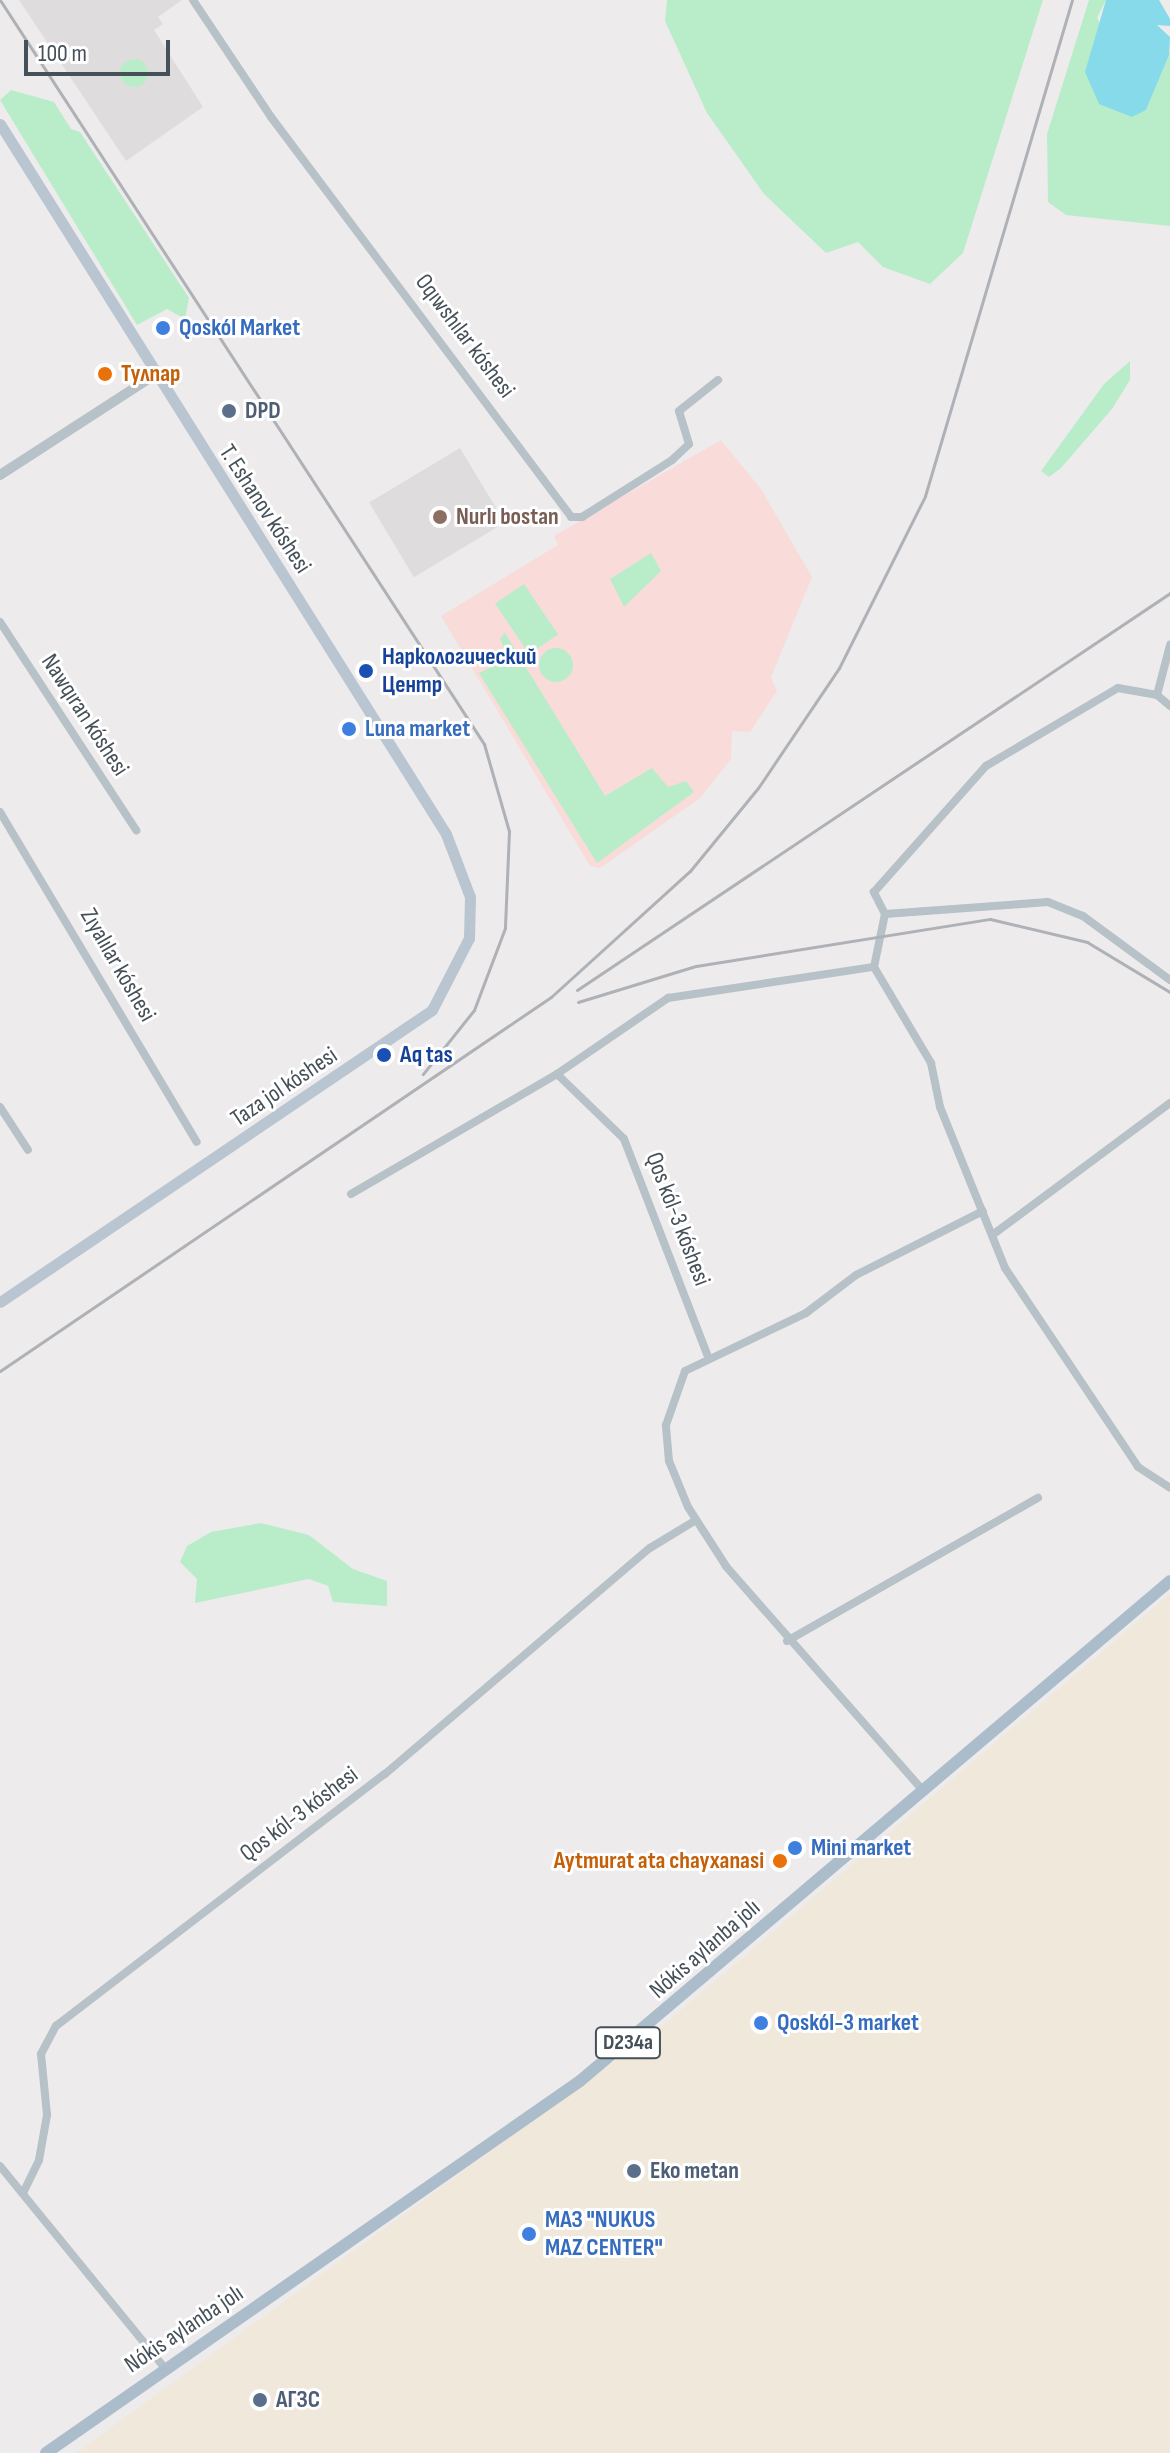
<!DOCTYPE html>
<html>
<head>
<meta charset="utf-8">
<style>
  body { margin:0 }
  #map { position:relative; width:1170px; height:2453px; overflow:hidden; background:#eeebec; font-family:"Sofia Sans Condensed",sans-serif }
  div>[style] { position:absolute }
  .education>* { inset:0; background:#dfdcdd; transform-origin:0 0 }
  .medical>* { inset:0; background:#f9dbda }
  .green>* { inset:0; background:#b9edca; transform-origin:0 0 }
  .round { border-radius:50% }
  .sand>* { inset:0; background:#f0e8db }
  .water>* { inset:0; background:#87dae9 }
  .minor>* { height:8px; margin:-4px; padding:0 4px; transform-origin:4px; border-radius:4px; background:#b7c1c8 }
  .tertiary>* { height:10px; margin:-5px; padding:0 5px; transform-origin:5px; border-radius:5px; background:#b7c1c8 }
  .secondary>* { height:11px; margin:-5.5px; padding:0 5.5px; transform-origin:5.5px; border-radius:5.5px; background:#b9c5d0 }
  .primary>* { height:12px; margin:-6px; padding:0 6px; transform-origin:6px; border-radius:6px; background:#abbdcb }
  .rail>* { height:3px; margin:-1.5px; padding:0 1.5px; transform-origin:1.5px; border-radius:1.5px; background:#aeb1b6 }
  .dots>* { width:22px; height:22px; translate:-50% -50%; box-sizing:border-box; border:4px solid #fff; border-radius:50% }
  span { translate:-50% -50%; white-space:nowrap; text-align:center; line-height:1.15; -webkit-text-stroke:6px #fff; paint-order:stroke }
  .shield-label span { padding:2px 6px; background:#fff; border:2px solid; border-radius:6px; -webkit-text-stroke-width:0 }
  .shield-label { font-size:22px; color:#455058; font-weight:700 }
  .shop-label { font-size:24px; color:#366cbe; font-weight:700 }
  .left { translate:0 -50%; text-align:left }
  .street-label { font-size:24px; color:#455058 }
  .food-label { font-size:24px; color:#c56008; font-weight:700 }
  .right { translate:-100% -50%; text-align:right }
  .service-label { font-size:24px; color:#4e5e75; font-weight:700 }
  .education-label { font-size:24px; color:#785e54; font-weight:700 }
  .transit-label { font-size:24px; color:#164399; font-weight:700 }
  .scale { position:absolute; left:24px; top:40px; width:146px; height:36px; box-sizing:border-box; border:4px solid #455058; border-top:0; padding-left:10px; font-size:24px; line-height:28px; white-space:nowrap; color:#455058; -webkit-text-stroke:6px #fff; paint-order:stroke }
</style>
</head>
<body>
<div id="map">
  <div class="education">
    <div style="clip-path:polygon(19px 0,182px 0,158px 17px,163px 24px,154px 30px,203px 107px,126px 161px)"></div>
    <div style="left:460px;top:448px;width:87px;height:106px;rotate:59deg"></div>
  </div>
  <div class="medical">
    <div style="clip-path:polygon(721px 440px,761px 489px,812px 577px,771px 677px,777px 691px,750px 732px,732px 731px,731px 759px,700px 798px,600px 868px,590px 866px,441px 616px,558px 545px,554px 536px)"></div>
  </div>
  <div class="green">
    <div style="clip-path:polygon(667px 0,1043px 0,963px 253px,930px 284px,883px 267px,858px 242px,826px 253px,764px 194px,707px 113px,665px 21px)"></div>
    <div style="clip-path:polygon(1089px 0,1106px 0,1097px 18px,1146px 110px,1170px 51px,1170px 226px,1066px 215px,1048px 202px,1047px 134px)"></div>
    <div class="round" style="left:120px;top:59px;width:28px;height:28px"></div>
    <div style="clip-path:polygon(11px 90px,54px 102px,71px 129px,80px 132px,189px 298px,185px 319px,167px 309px,137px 325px,0 100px)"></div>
    <div style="clip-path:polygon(1130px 361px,1130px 380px,1112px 409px,1061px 468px,1049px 477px,1041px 471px,1104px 384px)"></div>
    <div style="clip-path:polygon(651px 553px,661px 571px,624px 607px,610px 579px)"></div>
    <div style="left:524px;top:584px;width:61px;height:35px;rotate:56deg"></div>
    <div style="clip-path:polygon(505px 633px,605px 796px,652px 768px,668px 787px,686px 781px,694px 792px,597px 863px,479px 673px,508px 659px,500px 638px)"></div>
    <div class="round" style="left:539px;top:648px;width:34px;height:34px"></div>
    <div style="clip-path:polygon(261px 1523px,309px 1535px,353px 1569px,387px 1581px,387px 1606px,333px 1602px,328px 1586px,309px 1579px,195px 1603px,197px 1579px,180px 1562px,187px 1546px,211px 1532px)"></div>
  </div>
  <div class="sand">
    <div style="clip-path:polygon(1170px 1594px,1170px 2453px,76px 2453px,661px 2027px)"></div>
  </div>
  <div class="water">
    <div style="clip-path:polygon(1106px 0,1159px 0,1170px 19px,1170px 26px,1157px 25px,1170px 37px,1169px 55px,1146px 110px,1132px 117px,1099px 104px,1085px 72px)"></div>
  </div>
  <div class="minor">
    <div style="left:193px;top:0;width:141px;rotate:56.3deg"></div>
    <div style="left:271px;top:117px;width:500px;rotate:53.1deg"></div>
    <div style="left:571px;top:517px;width:11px"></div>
    <div style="left:582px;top:517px;width:107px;rotate:-32.3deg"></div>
    <div style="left:672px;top:460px;width:23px;rotate:-43deg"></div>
    <div style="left:689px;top:444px;width:34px;rotate:-107deg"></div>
    <div style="left:679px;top:411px;width:50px;rotate:-38.5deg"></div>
    <div style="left:0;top:622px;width:249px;rotate:56.8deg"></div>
    <div style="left:1157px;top:695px;width:52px;rotate:-75.4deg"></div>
    <div style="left:0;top:812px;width:384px;rotate:59.2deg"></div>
    <div style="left:885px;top:914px;width:163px;rotate:-4.2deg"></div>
    <div style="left:1048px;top:902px;width:38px;rotate:22deg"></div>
    <div style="left:1083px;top:916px;width:108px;rotate:36.3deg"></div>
    <div style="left:874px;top:967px;width:112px;rotate:59.3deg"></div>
    <div style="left:931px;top:1063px;width:45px;rotate:78.4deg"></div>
    <div style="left:940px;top:1107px;width:174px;rotate:68deg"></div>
    <div style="left:1005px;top:1268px;width:239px;rotate:56.2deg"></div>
    <div style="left:1138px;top:1467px;width:38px;rotate:33deg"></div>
    <div style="left:874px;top:967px;width:54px;rotate:-78.3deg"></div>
    <div style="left:885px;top:914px;width:25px;rotate:-117deg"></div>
    <div style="left:874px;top:892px;width:169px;rotate:-48.4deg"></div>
    <div style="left:986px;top:766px;width:153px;rotate:-30.6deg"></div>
    <div style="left:1118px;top:688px;width:40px;rotate:10deg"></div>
    <div style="left:1157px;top:695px;width:17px;rotate:40deg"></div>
    <div style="left:557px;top:1074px;width:93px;rotate:44.1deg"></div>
    <div style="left:624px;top:1139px;width:234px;rotate:68.9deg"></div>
    <div style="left:0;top:1107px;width:51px;rotate:56.9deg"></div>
    <div style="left:351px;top:1194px;width:238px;rotate:-30.2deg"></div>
    <div style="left:557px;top:1074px;width:135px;rotate:-34.4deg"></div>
    <div style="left:668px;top:998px;width:208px;rotate:-8.6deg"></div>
    <div style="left:995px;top:1233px;width:218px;rotate:-36.6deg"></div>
    <div style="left:787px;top:1641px;width:289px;rotate:-29.7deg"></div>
    <div style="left:919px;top:1786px;width:293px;rotate:-131.3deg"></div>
    <div style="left:726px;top:1566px;width:70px;rotate:-122.8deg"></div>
    <div style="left:688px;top:1507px;width:50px;rotate:-112.4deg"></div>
    <div style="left:669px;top:1461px;width:36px;rotate:-95deg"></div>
    <div style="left:666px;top:1425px;width:57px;rotate:-70.6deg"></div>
    <div style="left:685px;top:1371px;width:134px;rotate:-25.6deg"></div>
    <div style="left:806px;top:1313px;width:63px;rotate:-37.2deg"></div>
    <div style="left:856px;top:1275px;width:142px;rotate:-26.7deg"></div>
    <div style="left:0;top:2166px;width:261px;rotate:50.8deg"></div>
    <div style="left:24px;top:2191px;width:34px;rotate:-64deg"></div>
    <div style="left:39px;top:2160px;width:46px;rotate:-79.9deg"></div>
    <div style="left:47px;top:2115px;width:61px;rotate:-95.6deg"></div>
    <div style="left:41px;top:2054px;width:32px;rotate:-62deg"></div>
    <div style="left:56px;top:2026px;width:414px;rotate:-37.5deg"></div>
    <div style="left:385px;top:1774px;width:348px;rotate:-40.5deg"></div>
    <div style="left:650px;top:1548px;width:54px;rotate:-31.3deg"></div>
  </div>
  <div class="tertiary">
    <div style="left:0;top:475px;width:182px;rotate:-32.9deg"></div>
  </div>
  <div class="secondary">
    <div style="left:0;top:124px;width:838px;rotate:57.86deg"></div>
    <div style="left:446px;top:834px;width:67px;rotate:69.1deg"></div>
    <div style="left:470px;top:897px;width:41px;rotate:91.4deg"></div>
    <div style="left:469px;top:938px;width:81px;rotate:117.2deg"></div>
    <div style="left:432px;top:1010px;width:521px;rotate:145.94deg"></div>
  </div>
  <div class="primary">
    <div style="left:46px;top:2453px;width:651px;rotate:-34.86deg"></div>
    <div style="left:580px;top:2081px;width:773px;rotate:-40.28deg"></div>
  </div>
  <div class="rail">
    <div style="left:0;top:0;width:888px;rotate:56.95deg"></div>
    <div style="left:484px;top:744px;width:91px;rotate:74deg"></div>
    <div style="left:509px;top:831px;width:97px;rotate:92.4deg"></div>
    <div style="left:505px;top:928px;width:88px;rotate:110.7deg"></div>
    <div style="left:474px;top:1010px;width:82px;rotate:128.6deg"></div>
    <div style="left:577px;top:990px;width:714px;rotate:-33.8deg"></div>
    <div style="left:578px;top:1002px;width:123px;rotate:-17deg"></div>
    <div style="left:696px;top:966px;width:298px;rotate:-9.1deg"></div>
    <div style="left:990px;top:919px;width:100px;rotate:13.3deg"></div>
    <div style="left:1087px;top:942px;width:97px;rotate:31.1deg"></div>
    <div style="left:0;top:1371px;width:666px;rotate:-34.17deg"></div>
    <div style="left:551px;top:997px;width:188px;rotate:-42.2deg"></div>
    <div style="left:690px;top:871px;width:107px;rotate:-50.7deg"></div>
    <div style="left:758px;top:788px;width:145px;rotate:-56deg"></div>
    <div style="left:839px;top:668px;width:192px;rotate:-63.4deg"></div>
    <div style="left:925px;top:496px;width:517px;rotate:-73.49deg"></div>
  </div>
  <div class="dots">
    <div style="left:163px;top:328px;background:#3f7fe0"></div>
    <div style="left:105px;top:374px;background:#e8710a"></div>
    <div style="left:229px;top:411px;background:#5c6f8a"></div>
    <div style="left:440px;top:517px;background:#8d6e63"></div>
    <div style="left:366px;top:671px;background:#1a4fb4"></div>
    <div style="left:349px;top:729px;background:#3f7fe0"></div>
    <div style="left:384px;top:1055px;background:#1a4fb4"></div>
    <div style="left:795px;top:1848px;background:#3f7fe0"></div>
    <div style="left:780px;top:1861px;background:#e8710a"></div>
    <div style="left:761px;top:2023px;background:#3f7fe0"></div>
    <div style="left:634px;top:2171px;background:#5c6f8a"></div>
    <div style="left:529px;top:2234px;background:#3f7fe0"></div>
    <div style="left:260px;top:2400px;background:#5c6f8a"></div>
  </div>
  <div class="shield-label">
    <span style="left:628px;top:2043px">D234a</span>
  </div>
  <div class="shop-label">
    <span class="left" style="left:179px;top:328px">Qoskól Market</span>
    <span class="left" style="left:365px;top:729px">Luna market</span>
    <span class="left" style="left:811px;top:1848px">Mini market</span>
    <span class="left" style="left:777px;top:2023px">Qoskól-3 market</span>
    <span class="left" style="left:545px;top:2234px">МАЗ "NUKUS<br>MAZ CENTER"</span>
  </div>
  <div class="street-label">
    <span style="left:465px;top:336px;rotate:53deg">Oqıwshılar kóshesi</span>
    <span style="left:265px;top:509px;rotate:57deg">T. Eshanov kóshesi</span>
    <span style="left:85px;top:715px;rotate:57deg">Nawqıran kóshesi</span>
    <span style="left:118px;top:965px;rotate:60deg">Zıyalılar kóshesi</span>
    <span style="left:284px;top:1087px;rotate:-34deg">Taza jol kóshesi</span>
    <span style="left:678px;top:1219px;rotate:69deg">Qos kól-3 kóshesi</span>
    <span style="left:299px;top:1814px;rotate:-37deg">Qos kól-3 kóshesi</span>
    <span style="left:705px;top:1949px;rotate:-41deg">Nókis aylanba jolı</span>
    <span style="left:184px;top:2329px;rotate:-34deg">Nókis aylanba jolı</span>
  </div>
  <div class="food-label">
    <span class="left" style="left:121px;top:374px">Тулпар</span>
    <span class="right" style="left:764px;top:1861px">Aytmurat ata chayxanasi</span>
  </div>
  <div class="service-label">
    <span class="left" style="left:245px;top:411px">DPD</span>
    <span class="left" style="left:650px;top:2171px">Eko metan</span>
    <span class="left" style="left:276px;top:2400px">АГЗС</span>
  </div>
  <div class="education-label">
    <span class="left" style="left:456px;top:517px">Nurlı bostan</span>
  </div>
  <div class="transit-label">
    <span class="left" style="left:382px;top:671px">Наркологический<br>Центр</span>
    <span class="left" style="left:400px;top:1055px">Aq tas</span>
  </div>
  <div class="scale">100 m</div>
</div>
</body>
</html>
